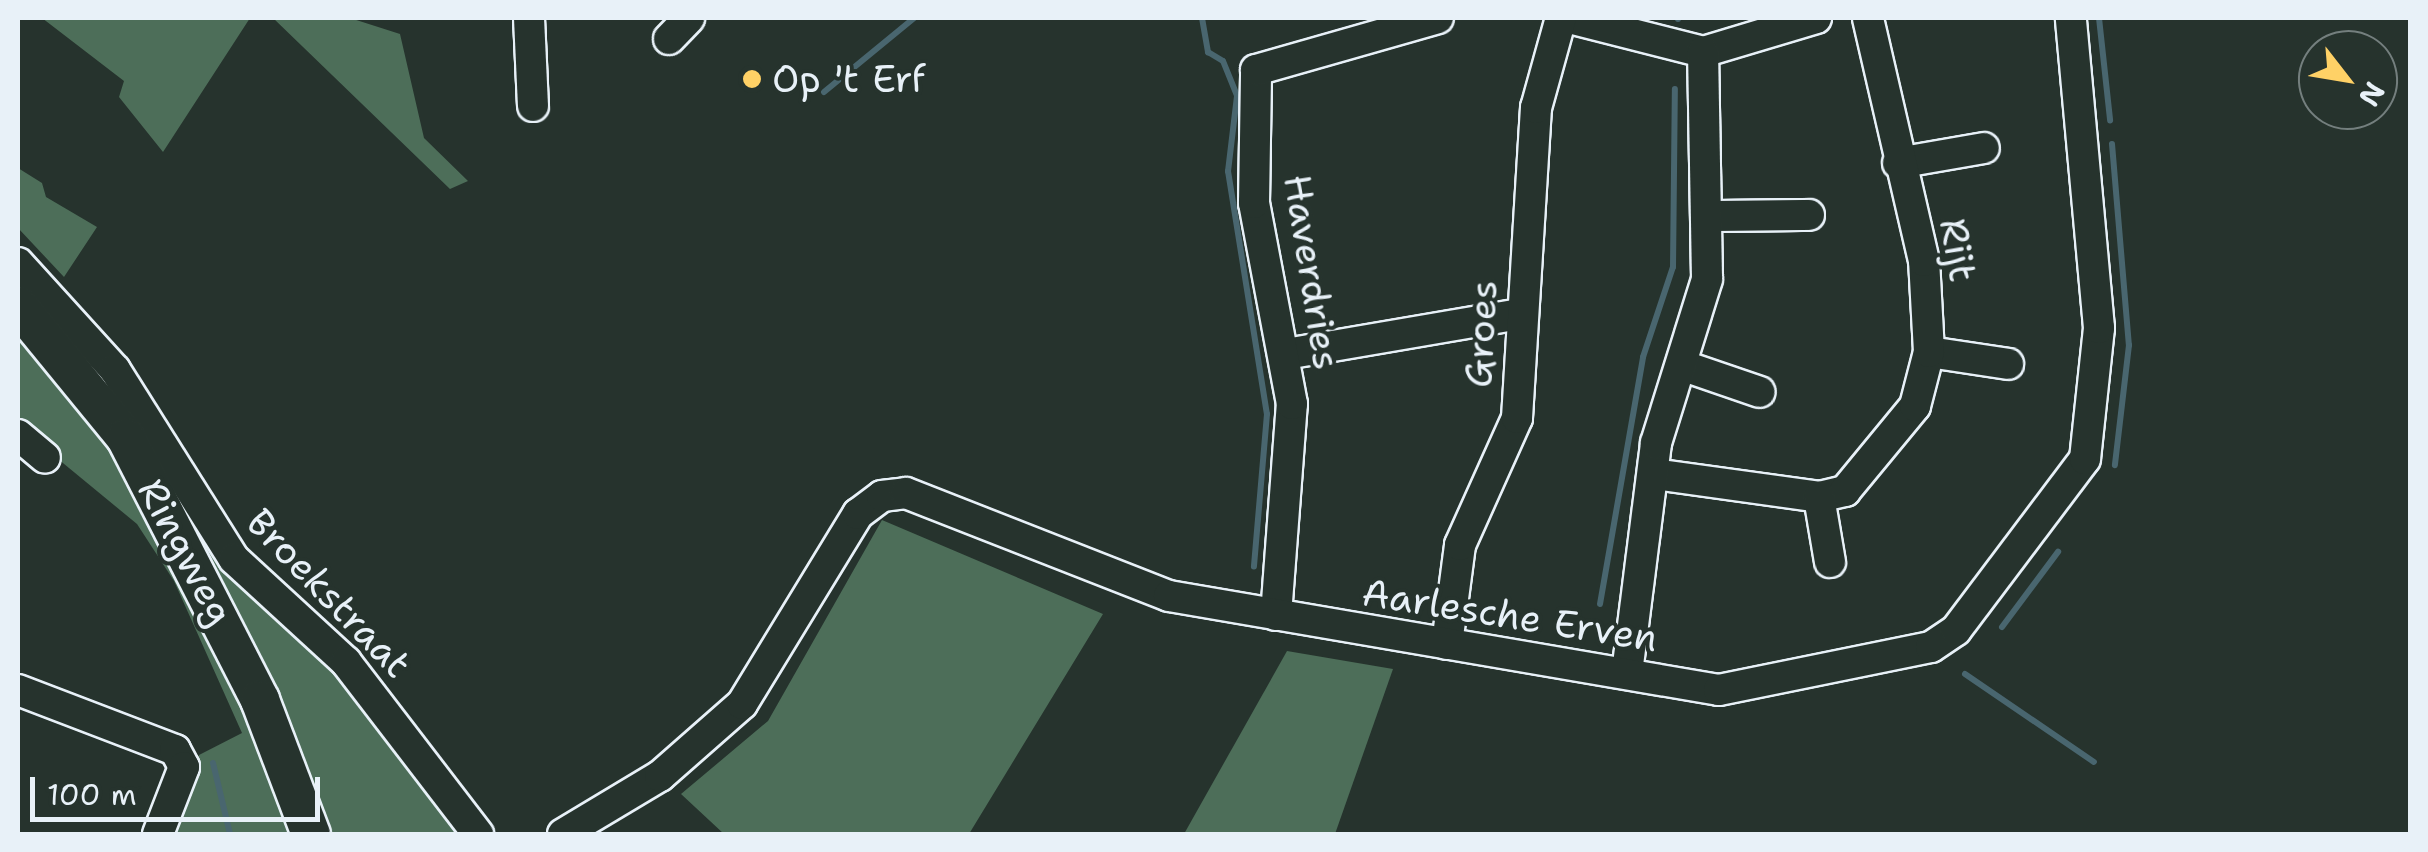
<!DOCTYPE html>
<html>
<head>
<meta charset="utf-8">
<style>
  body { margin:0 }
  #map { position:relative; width:2428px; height:852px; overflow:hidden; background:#26332d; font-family:"Shantell Sans",sans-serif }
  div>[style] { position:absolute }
  .green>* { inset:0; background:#4d6e59 }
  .stream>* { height:6px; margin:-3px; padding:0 3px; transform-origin:3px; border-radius:3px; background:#49666f }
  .roads { filter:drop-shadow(2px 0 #e8f1f8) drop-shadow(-2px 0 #e8f1f8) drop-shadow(0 2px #e8f1f8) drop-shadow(0 -2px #e8f1f8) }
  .minor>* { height:30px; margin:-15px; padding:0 15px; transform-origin:15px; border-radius:15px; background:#26332d }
  .major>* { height:38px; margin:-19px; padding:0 19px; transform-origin:19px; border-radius:19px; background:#26332d }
  .dots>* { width:28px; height:28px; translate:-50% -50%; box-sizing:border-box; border:5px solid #26332d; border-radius:50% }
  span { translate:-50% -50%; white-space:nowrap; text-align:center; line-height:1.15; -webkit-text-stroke:8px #26332d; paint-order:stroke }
  .poi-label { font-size:38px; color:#e8f1f8 }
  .left { translate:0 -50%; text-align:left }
  .street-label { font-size:38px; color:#e8f1f8 }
  .frame { position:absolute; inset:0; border:20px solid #e8f1f8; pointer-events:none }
  .north { position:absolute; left:2298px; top:30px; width:100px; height:100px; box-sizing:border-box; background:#26332d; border:2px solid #747f7e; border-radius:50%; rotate:121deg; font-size:28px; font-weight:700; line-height:40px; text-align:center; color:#e8f1f8 }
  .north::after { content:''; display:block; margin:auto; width:35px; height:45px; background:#ffd166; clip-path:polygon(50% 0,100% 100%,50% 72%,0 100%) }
  .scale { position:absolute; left:30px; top:777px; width:290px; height:45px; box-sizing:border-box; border:5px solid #e8f1f8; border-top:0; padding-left:12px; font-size:30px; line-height:35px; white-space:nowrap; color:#e8f1f8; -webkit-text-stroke:8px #26332d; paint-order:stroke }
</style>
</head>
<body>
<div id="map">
  <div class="green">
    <div style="clip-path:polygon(42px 18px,250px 18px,163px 152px,119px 97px,124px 81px)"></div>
    <div style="clip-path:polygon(273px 18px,350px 18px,400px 34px,424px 138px,468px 181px,450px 189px)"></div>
    <div style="clip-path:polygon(18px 168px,42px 183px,46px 197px,97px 227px,64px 277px,18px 228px)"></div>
    <div style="clip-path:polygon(18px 274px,308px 631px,469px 834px,327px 834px,288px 738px,18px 289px)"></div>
    <div style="clip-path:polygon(18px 322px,146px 498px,302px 834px,169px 834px,199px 755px,242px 733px,174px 581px,137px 524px,18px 426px)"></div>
    <div style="clip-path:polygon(882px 520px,1103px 614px,969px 834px,724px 834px,681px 794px,768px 721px)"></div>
    <div style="clip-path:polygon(1287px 651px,1393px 669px,1335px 834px,1184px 834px)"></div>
  </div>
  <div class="stream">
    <div style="left:1202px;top:18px;width:35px;rotate:80deg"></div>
    <div style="left:1208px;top:52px;width:17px;rotate:31deg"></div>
    <div style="left:1223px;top:61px;width:38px;rotate:68deg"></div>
    <div style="left:1237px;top:96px;width:76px;rotate:96.8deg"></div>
    <div style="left:1228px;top:171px;width:246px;rotate:80.9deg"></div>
    <div style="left:1267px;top:414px;width:153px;rotate:94.9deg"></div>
    <div style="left:2099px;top:18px;width:103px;rotate:83.8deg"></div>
    <div style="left:1678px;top:19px;width:1px;rotate:-90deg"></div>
    <div style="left:824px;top:92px;width:117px;rotate:-39.4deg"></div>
    <div style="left:2112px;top:144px;width:202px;rotate:85.2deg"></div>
    <div style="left:2129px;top:345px;width:121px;rotate:96.7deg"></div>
    <div style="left:1600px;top:604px;width:251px;rotate:-80.1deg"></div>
    <div style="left:1643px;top:357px;width:95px;rotate:-71.6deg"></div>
    <div style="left:1673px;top:267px;width:178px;rotate:-89.4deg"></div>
    <div style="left:2002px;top:627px;width:94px;rotate:-53.3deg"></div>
    <div style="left:1965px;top:674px;width:156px;rotate:34.3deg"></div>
    <div style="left:213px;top:763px;width:73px;rotate:76.5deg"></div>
  </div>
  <div class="roads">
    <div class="minor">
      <div style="left:529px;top:18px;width:88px;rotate:87.4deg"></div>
      <div style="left:1569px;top:18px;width:138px;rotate:14.2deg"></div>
      <div style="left:1703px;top:52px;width:118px;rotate:-16.7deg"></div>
      <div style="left:669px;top:39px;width:29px;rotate:-46deg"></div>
      <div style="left:1898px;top:163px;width:87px;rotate:-9.9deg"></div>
      <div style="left:1709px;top:216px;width:100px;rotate:-0.6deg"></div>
      <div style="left:18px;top:263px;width:144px;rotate:47.8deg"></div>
      <div style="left:115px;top:370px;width:223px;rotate:57.8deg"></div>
      <div style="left:234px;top:559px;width:152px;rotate:42.6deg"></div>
      <div style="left:346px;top:662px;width:217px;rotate:52.5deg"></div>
      <div style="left:1929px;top:352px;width:80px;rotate:8.6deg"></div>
      <div style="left:1286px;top:354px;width:237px;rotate:-9.7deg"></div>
      <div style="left:1681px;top:365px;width:83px;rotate:18.9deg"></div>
      <div style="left:18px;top:435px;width:35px;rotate:40deg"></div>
      <div style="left:1654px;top:474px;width:167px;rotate:7.9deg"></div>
      <div style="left:1819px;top:497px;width:27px;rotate:-13deg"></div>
      <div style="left:1845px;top:491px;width:110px;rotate:-50.5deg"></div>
      <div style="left:1915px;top:406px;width:56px;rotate:-75.5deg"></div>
      <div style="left:1929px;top:352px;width:91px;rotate:-93.1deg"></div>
      <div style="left:1924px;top:261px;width:249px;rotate:-103deg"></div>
      <div style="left:1819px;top:497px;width:66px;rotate:80.4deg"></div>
      <div style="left:1276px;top:615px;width:212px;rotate:-85.7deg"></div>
      <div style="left:1292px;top:404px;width:205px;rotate:-100.7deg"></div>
      <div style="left:1254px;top:203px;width:133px;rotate:-89.1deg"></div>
      <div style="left:1256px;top:70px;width:189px;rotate:-15.9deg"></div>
      <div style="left:1447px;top:644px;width:100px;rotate:-82.5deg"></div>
      <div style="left:1460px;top:545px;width:139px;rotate:-65.8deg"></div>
      <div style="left:1517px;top:418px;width:311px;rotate:-86.5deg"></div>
      <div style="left:1536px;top:108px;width:93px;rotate:-74.5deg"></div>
      <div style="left:1627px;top:673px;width:232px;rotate:-82.8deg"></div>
      <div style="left:1656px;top:443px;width:172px;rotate:-72.7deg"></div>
      <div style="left:1707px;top:279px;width:227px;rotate:-91deg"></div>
      <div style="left:18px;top:690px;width:168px;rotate:20.9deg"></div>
      <div style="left:175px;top:750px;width:19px;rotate:62deg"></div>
      <div style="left:184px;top:767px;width:72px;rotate:111.2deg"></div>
      <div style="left:563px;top:834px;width:113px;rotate:-30.9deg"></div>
      <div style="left:660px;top:776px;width:109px;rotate:-41.3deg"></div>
      <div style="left:742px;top:704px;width:223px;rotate:-58.6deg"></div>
      <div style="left:858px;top:514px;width:30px;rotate:-37deg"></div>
      <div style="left:882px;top:496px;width:24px;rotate:-7deg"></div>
      <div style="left:906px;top:493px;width:282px;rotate:21.4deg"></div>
      <div style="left:1169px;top:596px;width:558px;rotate:9.7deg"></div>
      <div style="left:1719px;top:690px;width:216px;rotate:-11.5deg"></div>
      <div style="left:1931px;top:647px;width:30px;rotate:-34deg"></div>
      <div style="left:1956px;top:630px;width:214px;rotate:-53deg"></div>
      <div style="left:2085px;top:459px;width:132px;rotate:-83.9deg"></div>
      <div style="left:2099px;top:328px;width:311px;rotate:-95.2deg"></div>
    </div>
    <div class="major">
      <div style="left:18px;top:306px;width:171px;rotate:50.7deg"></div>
      <div style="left:126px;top:438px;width:294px;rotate:62.9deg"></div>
      <div style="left:260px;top:700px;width:143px;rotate:69.2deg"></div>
    </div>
  </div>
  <div class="dots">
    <div style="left:752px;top:79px;background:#ffd166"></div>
  </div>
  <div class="poi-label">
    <span class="left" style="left:772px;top:79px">Op 't Erf</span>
  </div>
  <div class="street-label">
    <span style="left:1958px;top:250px;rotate:80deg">Rijt</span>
    <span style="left:1312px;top:272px;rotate:81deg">Haverdries</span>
    <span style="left:1481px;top:334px;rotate:-87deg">Groes</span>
    <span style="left:186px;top:552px;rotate:62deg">Ringweg</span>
    <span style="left:329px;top:593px;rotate:46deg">Broekstraat</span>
    <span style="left:1510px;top:615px;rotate:9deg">Aarlesche Erven</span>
  </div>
  <div class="frame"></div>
  <div class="north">N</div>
  <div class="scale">100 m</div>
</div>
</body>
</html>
